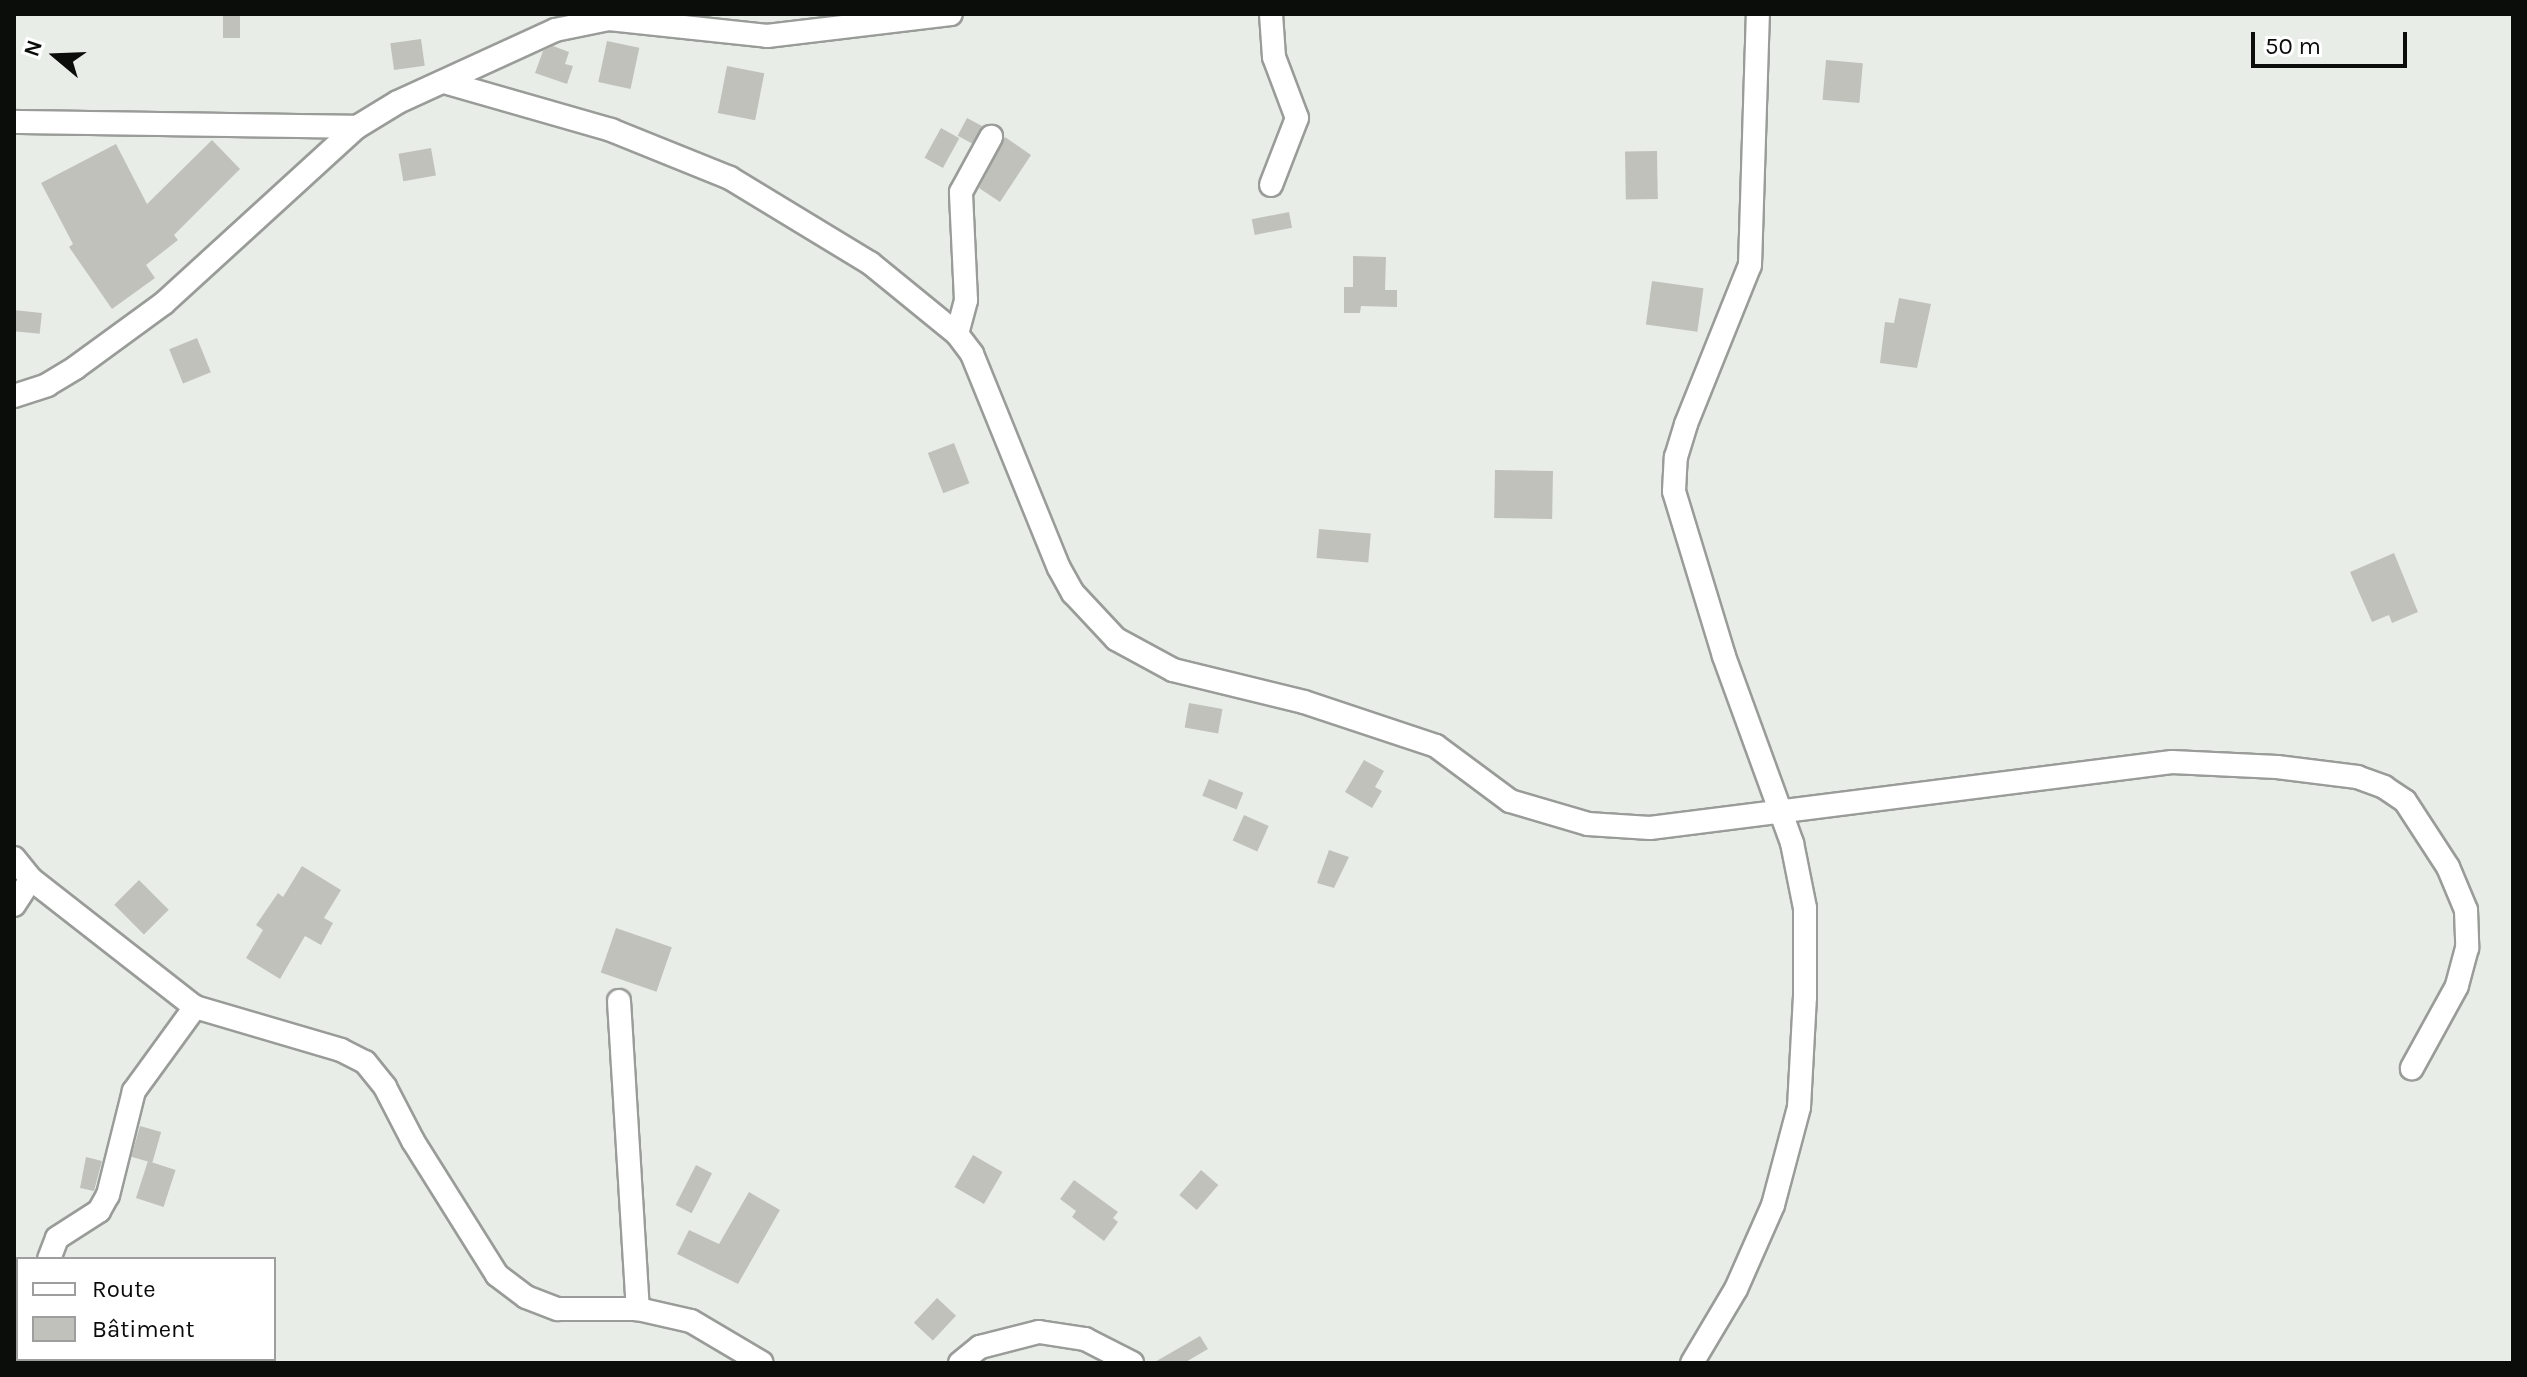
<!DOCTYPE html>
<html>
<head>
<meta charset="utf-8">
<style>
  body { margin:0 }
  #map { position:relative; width:2527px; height:1377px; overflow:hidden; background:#e9ede8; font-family:Karla,sans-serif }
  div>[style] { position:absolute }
  .building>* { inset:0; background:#c1c1bc; transform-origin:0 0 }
  .roads { filter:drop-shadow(2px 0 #999c98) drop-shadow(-2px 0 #999c98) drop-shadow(0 2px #999c98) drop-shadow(0 -2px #999c98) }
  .minor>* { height:22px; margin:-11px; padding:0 11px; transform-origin:11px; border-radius:11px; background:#fff }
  span { translate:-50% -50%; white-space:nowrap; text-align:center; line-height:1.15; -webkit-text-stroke:6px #fff; paint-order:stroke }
  .frame { position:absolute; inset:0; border:16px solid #0b0d0b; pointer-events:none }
  .legend { position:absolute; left:16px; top:1257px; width:260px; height:104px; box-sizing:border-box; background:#fff; border:2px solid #9d9e9d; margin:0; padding:10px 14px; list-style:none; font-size:24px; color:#0b0d0b }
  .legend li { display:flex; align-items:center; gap:16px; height:40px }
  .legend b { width:40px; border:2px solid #9d9e9d }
  .north { position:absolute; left:16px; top:16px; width:80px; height:80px; -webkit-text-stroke:6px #fff; paint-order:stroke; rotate:289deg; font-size:22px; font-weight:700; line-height:32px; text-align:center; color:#0b0d0b }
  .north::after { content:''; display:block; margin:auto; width:28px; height:36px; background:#0b0d0b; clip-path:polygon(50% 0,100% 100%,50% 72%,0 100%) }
  .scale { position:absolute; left:2251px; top:32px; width:156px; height:36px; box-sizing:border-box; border:4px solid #0b0d0b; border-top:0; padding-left:10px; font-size:24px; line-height:28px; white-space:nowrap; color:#0b0d0b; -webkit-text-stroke:6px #fff; paint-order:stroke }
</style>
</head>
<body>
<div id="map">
  <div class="building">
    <div style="left:223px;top:14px;width:17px;height:24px"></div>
    <div style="left:421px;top:39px;width:27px;height:31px;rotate:82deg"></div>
    <div style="left:607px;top:41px;width:33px;height:42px;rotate:12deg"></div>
    <div style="clip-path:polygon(553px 46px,569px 52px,565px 64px,573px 66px,567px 84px,535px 73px,543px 51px)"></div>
    <div style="left:1826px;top:60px;width:37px;height:40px;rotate:5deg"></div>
    <div style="left:727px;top:66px;width:38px;height:48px;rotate:11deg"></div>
    <div style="left:967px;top:118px;width:17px;height:20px;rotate:28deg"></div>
    <div style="left:941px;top:128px;width:21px;height:34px;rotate:29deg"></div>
    <div style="clip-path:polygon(1005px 137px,1031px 155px,1000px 202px,979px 188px)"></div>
    <div style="clip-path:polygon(212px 140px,240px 169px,174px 235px,178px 240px,146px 265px,155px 278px,112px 309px,69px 247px,73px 244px,41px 183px,116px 144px,147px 204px)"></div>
    <div style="left:431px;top:148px;width:28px;height:33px;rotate:80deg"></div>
    <div style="left:1657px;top:151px;width:48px;height:32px;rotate:89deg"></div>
    <div style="left:1289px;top:212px;width:16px;height:38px;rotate:79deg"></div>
    <div style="clip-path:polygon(1353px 256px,1386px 257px,1385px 290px,1397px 290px,1397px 307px,1361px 306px,1360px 313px,1344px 313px,1344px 287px,1353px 287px)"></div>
    <div style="left:1652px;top:281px;width:52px;height:44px;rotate:8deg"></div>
    <div style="clip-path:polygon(1899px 298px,1931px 304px,1917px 368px,1880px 363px,1885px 322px,1894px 323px)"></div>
    <div style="left:14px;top:310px;width:28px;height:21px;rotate:6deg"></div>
    <div style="left:197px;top:338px;width:37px;height:30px;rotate:68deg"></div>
    <div style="left:954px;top:443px;width:43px;height:28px;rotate:69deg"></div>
    <div style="left:1495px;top:470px;width:58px;height:48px;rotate:1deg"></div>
    <div style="left:1319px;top:529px;width:52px;height:29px;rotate:5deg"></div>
    <div style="clip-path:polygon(2394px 553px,2418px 612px,2392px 623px,2389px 615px,2372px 622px,2350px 572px)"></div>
    <div style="left:1189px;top:703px;width:34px;height:25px;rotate:10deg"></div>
    <div style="clip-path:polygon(1364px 760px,1384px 771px,1375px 787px,1382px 791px,1372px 808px,1345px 792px)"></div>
    <div style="left:1209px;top:779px;width:37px;height:18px;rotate:22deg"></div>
    <div style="left:1244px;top:815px;width:27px;height:28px;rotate:24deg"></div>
    <div style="clip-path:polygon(1329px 850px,1349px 857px,1334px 888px,1317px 883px)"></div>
    <div style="clip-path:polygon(302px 866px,341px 890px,324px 918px,333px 923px,321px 945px,305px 936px,280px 979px,246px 958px,263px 930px,256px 925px,278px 893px,283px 897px)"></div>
    <div style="left:139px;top:880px;width:42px;height:35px;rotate:45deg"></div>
    <div style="left:616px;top:928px;width:59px;height:47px;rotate:19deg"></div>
    <div style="left:140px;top:1126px;width:22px;height:32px;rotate:16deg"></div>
    <div style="left:973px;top:1155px;width:34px;height:37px;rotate:30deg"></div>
    <div style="clip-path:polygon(86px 1157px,102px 1161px,94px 1191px,80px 1188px)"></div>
    <div style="left:148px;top:1161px;width:29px;height:39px;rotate:18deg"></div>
    <div style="left:696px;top:1165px;width:18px;height:45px;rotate:27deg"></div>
    <div style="left:1201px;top:1170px;width:23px;height:33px;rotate:41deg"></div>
    <div style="clip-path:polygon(1074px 1180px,1118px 1212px,1113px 1218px,1118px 1222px,1104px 1241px,1072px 1217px,1076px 1211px,1060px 1199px)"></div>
    <div style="clip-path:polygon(749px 1192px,780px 1210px,738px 1284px,677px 1254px,689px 1230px,719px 1244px)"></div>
    <div style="left:937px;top:1298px;width:26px;height:34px;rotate:43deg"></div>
    <div style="clip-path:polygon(1200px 1336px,1208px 1349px,1184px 1363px,1153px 1363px)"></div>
  </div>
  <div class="roads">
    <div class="minor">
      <div style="left:444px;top:82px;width:174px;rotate:16deg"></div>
      <div style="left:611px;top:130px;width:128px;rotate:22deg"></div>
      <div style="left:730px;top:178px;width:164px;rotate:31.3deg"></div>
      <div style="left:870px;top:263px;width:112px;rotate:39.2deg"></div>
      <div style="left:957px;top:334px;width:25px;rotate:53deg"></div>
      <div style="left:972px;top:354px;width:231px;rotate:67.9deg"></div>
      <div style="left:1059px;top:568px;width:29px;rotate:61deg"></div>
      <div style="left:1073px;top:593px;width:63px;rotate:46.9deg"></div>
      <div style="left:1116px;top:639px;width:65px;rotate:28.5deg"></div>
      <div style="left:1173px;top:670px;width:135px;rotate:13.7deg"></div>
      <div style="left:1304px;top:702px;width:139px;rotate:18.4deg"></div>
      <div style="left:1436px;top:746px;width:92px;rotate:36.6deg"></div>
      <div style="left:1510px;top:801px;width:81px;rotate:16.4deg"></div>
      <div style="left:1588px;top:824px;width:62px;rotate:3.7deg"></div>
      <div style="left:1650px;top:828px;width:526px;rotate:-7.21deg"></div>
      <div style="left:2172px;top:762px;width:105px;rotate:2.7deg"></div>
      <div style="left:2277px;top:767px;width:81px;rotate:7.1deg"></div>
      <div style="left:2357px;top:777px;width:29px;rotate:20deg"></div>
      <div style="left:2384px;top:787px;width:25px;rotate:34deg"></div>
      <div style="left:2405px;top:801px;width:79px;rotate:56.9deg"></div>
      <div style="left:2448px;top:867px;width:47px;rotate:67.3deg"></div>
      <div style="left:2466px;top:910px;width:38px;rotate:88deg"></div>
      <div style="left:2467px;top:948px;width:39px;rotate:105deg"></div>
      <div style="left:2457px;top:986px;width:94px;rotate:118.8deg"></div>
      <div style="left:14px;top:122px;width:343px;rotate:0.8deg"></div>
      <div style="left:1271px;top:185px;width:72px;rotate:-68.8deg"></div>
      <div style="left:1297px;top:118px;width:65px;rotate:-110.7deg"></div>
      <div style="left:1274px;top:57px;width:43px;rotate:-94deg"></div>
      <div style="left:957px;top:334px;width:35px;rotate:-75deg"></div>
      <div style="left:966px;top:300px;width:108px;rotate:-92.7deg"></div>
      <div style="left:961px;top:192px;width:63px;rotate:-61.4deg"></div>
      <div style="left:14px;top:396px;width:35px;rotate:-18deg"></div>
      <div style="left:47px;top:385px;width:33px;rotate:-31deg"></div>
      <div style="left:75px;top:368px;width:110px;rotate:-36.1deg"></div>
      <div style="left:164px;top:303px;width:261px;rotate:-42.4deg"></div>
      <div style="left:357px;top:127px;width:48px;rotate:-31.4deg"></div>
      <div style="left:398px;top:102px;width:173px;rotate:-24.6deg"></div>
      <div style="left:555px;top:30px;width:55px;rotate:-11.5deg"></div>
      <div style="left:609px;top:19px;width:159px;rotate:6.1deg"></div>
      <div style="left:767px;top:36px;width:185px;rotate:-6.8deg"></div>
      <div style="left:14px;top:858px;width:27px;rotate:51deg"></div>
      <div style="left:31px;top:879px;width:208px;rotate:38deg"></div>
      <div style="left:195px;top:1007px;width:152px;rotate:16.4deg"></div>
      <div style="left:341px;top:1050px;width:27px;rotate:27deg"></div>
      <div style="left:365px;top:1062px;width:32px;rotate:51deg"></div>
      <div style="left:385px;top:1087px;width:61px;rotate:62.6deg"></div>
      <div style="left:413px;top:1141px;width:158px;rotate:57.9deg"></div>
      <div style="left:497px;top:1275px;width:36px;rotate:37deg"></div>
      <div style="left:526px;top:1297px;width:34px;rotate:21deg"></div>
      <div style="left:558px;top:1309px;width:80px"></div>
      <div style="left:638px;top:1309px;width:54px;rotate:12.8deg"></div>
      <div style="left:691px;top:1321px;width:82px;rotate:30.6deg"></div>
      <div style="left:14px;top:905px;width:31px;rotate:-57deg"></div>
      <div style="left:619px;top:1001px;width:309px;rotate:86.5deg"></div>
      <div style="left:49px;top:1259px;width:22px;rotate:-69deg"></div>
      <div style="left:57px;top:1238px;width:50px;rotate:-32.7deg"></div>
      <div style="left:99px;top:1211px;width:18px;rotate:-61deg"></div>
      <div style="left:108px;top:1195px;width:107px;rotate:-76deg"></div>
      <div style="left:134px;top:1091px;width:104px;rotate:-54deg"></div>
      <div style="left:37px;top:1363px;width:4px;rotate:-90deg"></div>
      <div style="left:960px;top:1363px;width:26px;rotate:-39deg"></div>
      <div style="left:980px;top:1347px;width:61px;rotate:-14.3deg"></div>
      <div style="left:1039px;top:1332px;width:47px;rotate:8.7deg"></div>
      <div style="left:1085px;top:1339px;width:53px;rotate:27.1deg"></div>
      <div style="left:1692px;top:1363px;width:86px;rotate:-59.3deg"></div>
      <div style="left:1736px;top:1289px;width:92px;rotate:-66.2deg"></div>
      <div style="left:1773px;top:1205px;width:101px;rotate:-75.1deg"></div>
      <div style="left:1799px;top:1107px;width:110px;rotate:-86.9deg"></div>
      <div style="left:1805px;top:997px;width:89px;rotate:-90deg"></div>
      <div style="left:1805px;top:908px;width:66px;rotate:-101.3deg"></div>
      <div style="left:1792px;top:843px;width:199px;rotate:-110deg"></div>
      <div style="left:1724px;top:656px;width:172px;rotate:-106.9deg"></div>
      <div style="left:1674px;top:491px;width:34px;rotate:-87deg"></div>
      <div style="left:1676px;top:457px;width:34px;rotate:-73deg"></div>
      <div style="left:1686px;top:424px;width:171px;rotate:-68.1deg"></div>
      <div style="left:1750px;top:265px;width:251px;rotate:-88.2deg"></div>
    </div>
  </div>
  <div class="frame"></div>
  <ul class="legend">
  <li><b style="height:10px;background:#fff"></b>Route</li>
  <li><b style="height:22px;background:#c1c1bc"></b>Bâtiment</li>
  </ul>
  <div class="north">N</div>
  <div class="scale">50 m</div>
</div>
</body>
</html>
